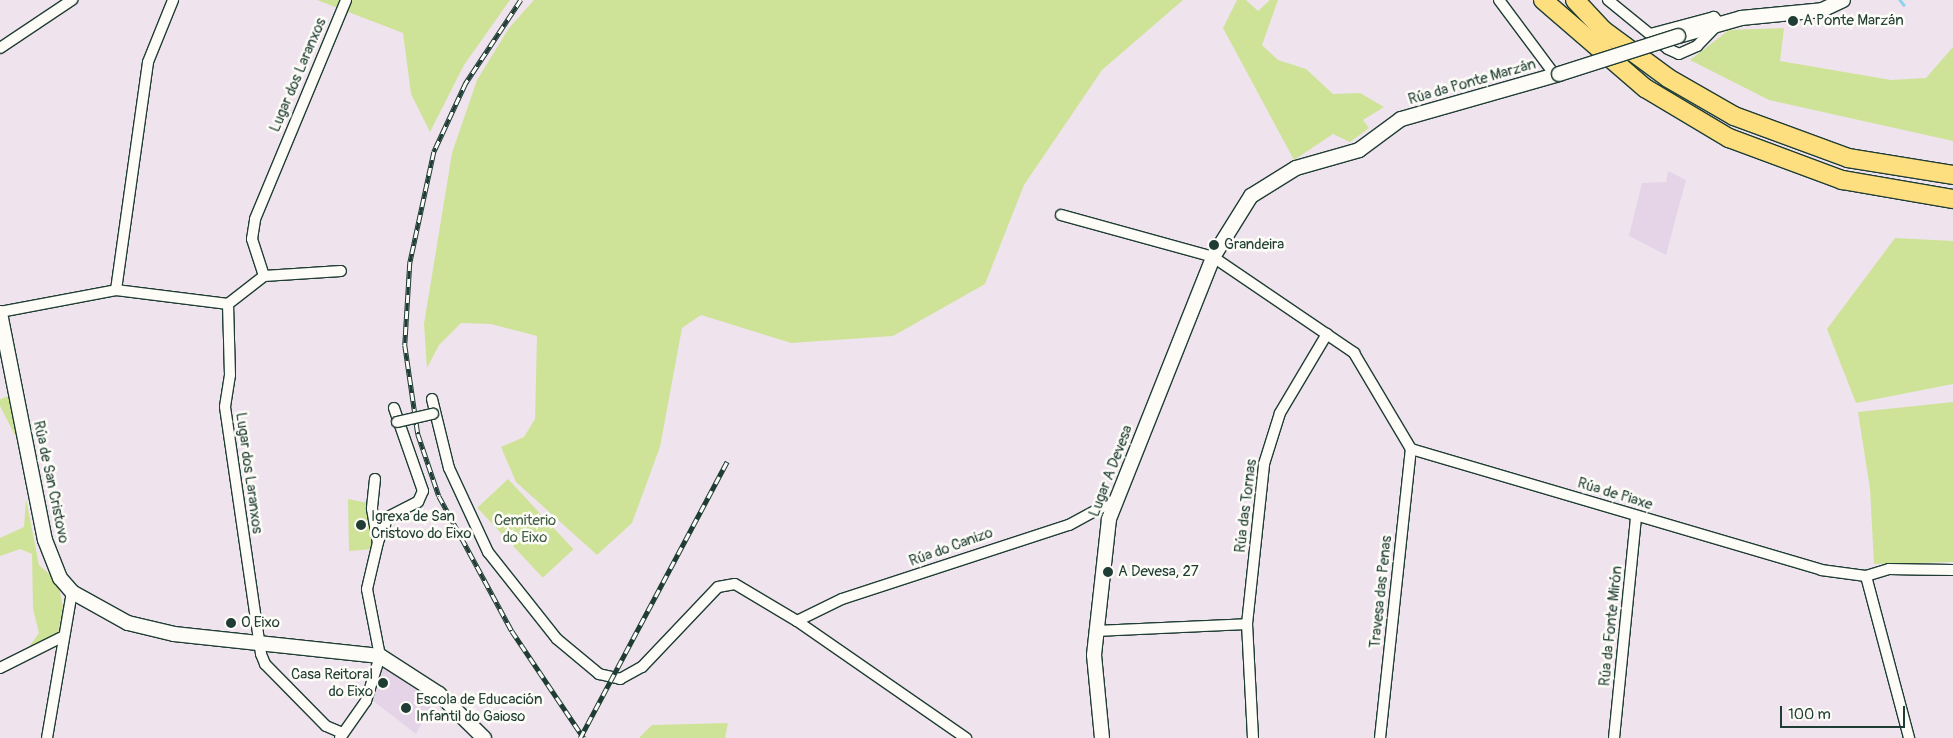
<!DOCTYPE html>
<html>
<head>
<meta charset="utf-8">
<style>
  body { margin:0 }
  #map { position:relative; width:1953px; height:738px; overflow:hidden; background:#efe4ee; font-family:Pangolin,sans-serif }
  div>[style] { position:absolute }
  .built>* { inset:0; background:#e5d4e7 }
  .green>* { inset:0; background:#cee397; transform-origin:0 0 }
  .stream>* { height:2.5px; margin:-1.25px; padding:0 1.25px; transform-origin:1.25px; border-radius:1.25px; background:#8bd4ec }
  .roads { filter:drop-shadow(1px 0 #1f3d34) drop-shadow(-1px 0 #1f3d34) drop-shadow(0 1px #1f3d34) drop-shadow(0 -1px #1f3d34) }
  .street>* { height:10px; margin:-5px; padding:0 5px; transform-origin:5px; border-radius:5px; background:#fdfcf7 }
  .secondary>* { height:14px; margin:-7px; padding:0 7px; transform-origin:7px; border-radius:7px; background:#fdfcf7 }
  .highway>* { height:18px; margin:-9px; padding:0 9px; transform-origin:9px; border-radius:9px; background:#fedf80 }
  .rail>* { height:4.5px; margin-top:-2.25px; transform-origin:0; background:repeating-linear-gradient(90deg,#fdfcf7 0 8px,#1f3d34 0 16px); box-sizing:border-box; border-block:1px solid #1f3d34 }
  .bridges { filter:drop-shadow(1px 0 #1f3d34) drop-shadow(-1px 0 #1f3d34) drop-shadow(0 1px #1f3d34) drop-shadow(0 -1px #1f3d34) }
  .street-bridge>* { height:10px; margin:-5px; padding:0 5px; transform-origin:5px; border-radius:5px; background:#fdfcf7 }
  .secondary-bridge>* { height:14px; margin:-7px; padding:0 7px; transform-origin:7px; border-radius:7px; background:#fdfcf7 }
  .dots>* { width:14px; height:14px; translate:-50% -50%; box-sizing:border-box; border:2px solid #fdfcf7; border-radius:50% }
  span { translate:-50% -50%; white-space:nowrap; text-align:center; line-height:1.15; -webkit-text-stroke:5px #fdfcf7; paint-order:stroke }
  .poi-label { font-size:15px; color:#1f3d34 }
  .left { translate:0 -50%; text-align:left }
  .right { translate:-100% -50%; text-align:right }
  .street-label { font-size:15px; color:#1f3d34 }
  .park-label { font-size:15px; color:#425e48 }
  .scale { position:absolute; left:1780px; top:706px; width:125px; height:22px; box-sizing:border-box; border:2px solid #1f3d34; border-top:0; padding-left:6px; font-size:15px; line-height:18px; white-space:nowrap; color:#1f3d34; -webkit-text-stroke:4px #fdfcf7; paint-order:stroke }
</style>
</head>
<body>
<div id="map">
  <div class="built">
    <div style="clip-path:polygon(1668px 171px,1686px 180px,1666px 255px,1629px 236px,1642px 183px,1666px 182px)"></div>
    <div style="clip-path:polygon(386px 663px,436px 698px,416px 734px,367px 696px)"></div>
  </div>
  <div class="green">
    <div style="clip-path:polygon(317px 0,510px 0,464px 65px,430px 132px,411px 94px,403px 33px)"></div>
    <div style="clip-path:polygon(534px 0,1183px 0,1102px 70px,1024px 185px,985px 284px,893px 336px,791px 343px,701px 315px,682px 328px,660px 447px,632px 523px,597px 555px,516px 482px,501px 447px,524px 437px,535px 419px,537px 336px,491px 324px,461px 323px,439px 345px,427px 368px,424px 324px,452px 153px,477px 80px,509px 28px)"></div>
    <div style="clip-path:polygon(1237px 0,1246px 0,1258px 11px,1270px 0,1278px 0,1262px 45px,1278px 60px,1306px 69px,1333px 94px,1360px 93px,1384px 107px,1363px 120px,1369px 128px,1350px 142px,1333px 134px,1294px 160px,1223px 28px)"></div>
    <div style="clip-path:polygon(1784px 28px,1780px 61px,1891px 80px,1926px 78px,1953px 47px,1953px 141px,1769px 100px,1690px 60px,1729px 30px)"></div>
    <div style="clip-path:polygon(1895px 238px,1953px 241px,1953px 384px,1856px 403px,1827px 329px)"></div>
    <div style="clip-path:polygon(9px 396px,9px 399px,19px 443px,0 406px,0 399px)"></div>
    <div style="clip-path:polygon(1953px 402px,1953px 562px,1874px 564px,1870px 489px,1858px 412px)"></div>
    <div style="left:508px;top:479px;width:96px;height:42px;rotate:47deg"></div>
    <div style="clip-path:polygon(26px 499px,39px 565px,58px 582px,63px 608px,58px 633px,25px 652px,39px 633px,33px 609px,32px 554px,20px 549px,0 556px,0 538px,24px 527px)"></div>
    <div style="clip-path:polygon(348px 499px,368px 503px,374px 549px,349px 551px)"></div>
    <div style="clip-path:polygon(728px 723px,725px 738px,639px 738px,652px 725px)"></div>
  </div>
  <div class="stream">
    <div style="left:1900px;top:0;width:6px;rotate:51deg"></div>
  </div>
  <div class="roads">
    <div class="street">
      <div style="left:1499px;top:0;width:94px;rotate:53.3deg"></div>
      <div style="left:1608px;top:0;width:77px;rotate:39.2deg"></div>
      <div style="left:1668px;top:49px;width:12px;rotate:24deg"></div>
      <div style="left:1679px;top:54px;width:20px;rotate:-24deg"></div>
      <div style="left:1697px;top:46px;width:32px;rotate:-46deg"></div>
      <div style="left:1719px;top:23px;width:8px;rotate:-130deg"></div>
      <div style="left:1714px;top:17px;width:65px;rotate:164.9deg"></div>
      <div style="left:0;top:48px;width:87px;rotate:-33.7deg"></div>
      <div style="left:1061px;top:215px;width:158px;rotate:15.4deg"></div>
      <div style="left:1213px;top:257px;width:171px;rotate:34.2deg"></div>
      <div style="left:1354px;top:353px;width:112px;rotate:59.3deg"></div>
      <div style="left:1411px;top:449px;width:427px;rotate:16.4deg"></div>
      <div style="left:1821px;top:570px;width:45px;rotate:7.6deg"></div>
      <div style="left:1866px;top:576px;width:24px;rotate:-17deg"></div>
      <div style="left:1889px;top:569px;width:64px;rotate:0.9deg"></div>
      <div style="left:264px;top:276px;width:39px;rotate:-108deg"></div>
      <div style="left:252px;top:239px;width:20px;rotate:-81deg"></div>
      <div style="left:255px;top:219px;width:237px;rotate:-67.4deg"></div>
      <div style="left:116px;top:290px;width:230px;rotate:-82deg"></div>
      <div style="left:148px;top:62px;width:67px;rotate:-68deg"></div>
      <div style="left:228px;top:304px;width:71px;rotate:88.4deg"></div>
      <div style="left:230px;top:375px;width:32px;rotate:99deg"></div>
      <div style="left:225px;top:407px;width:250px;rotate:81.7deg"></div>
      <div style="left:261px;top:654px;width:11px;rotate:68deg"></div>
      <div style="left:265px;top:664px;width:87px;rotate:45.5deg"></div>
      <div style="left:326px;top:726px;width:15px;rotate:23deg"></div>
      <div style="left:0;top:312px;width:118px;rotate:-10.7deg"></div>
      <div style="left:116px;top:290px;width:113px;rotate:7.1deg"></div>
      <div style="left:228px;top:304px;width:46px;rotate:-37.9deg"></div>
      <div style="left:264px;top:276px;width:77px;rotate:-3.7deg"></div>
      <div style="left:432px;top:399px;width:71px;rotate:76.2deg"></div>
      <div style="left:449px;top:468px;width:93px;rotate:65.1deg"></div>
      <div style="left:488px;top:552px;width:111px;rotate:51.6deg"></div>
      <div style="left:557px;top:639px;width:55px;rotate:39.8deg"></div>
      <div style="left:599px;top:674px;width:22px;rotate:13deg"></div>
      <div style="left:620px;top:679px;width:25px;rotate:-29deg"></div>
      <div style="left:642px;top:667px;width:110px;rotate:-46.5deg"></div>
      <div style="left:718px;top:587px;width:17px;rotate:-10deg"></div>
      <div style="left:735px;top:584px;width:72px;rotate:30.8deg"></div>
      <div style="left:797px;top:621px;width:206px;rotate:34.7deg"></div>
      <div style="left:375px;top:479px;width:30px;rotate:96deg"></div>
      <div style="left:372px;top:509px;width:34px;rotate:80deg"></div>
      <div style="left:1866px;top:576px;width:168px;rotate:75.1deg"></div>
      <div style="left:797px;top:621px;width:50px;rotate:-26.1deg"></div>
      <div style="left:842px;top:599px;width:239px;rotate:-18.1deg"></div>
      <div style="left:1069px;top:525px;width:52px;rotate:-28.5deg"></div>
      <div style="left:1095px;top:631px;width:152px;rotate:-2.6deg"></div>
      <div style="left:0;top:668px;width:69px;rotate:-26.6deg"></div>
      <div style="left:47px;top:738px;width:148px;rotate:-80.3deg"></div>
      <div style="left:340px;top:738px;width:45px;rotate:-54.9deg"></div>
      <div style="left:366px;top:701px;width:47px;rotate:-72.7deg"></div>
      <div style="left:380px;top:656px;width:68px;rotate:-101deg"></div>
      <div style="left:367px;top:589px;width:48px;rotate:-76.8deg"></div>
      <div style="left:378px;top:542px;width:27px;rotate:-68deg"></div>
      <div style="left:388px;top:517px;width:34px;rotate:-27deg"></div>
      <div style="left:418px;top:502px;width:12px;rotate:-66deg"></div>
      <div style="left:423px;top:491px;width:88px;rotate:-109.3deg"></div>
      <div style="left:1253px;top:738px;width:114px;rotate:-93deg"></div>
      <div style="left:1247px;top:624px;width:161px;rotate:-83.9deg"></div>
      <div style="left:1264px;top:464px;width:53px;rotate:-72.6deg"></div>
      <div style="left:1280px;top:413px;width:92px;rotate:-59.3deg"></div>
      <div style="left:1380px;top:738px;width:291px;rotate:-83.9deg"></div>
      <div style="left:1614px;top:738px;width:223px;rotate:-84.3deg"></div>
    </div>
    <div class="secondary">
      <div style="left:1678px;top:36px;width:66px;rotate:-15.9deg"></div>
      <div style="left:1741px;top:18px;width:81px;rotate:-5.6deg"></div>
      <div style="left:1822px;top:10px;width:23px;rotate:-25deg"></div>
      <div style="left:0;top:313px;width:231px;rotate:78.8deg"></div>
      <div style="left:45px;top:540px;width:41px;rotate:68.5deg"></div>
      <div style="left:60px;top:578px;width:18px;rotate:49deg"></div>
      <div style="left:72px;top:592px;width:64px;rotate:29deg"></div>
      <div style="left:128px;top:623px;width:47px;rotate:13.4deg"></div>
      <div style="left:174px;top:634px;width:207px;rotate:6.1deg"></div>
      <div style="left:380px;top:656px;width:70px;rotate:32.8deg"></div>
      <div style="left:439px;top:694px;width:63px;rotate:44.4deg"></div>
      <div style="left:1102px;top:738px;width:83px;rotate:-95.5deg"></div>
      <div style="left:1094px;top:655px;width:137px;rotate:-83.7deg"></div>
      <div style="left:1109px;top:519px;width:282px;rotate:-68.3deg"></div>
      <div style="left:1213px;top:257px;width:72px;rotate:-58.1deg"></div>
      <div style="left:1251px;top:196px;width:53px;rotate:-31.9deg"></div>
      <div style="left:1296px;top:168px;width:66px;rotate:-15.9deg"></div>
      <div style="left:1359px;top:150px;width:52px;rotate:-36.4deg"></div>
      <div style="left:1401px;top:119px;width:164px;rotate:-15.9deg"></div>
    </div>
    <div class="highway">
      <div style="left:1543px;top:0;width:135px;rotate:40.8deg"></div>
      <div style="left:1645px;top:88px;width:98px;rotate:30.8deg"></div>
      <div style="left:1729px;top:138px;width:121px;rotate:20.4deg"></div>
      <div style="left:1842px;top:180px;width:113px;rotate:9.7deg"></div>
      <div style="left:1575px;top:0;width:41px;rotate:47deg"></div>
      <div style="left:1603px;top:30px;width:81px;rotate:36.4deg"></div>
      <div style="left:1668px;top:78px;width:76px;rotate:29.9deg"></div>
      <div style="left:1734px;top:116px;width:121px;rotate:20.2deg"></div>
      <div style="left:1848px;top:158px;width:106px;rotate:9.2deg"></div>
    </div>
  </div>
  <div class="rail">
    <div style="left:521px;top:0;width:100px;rotate:123.5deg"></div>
    <div style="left:466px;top:83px;width:76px;rotate:114.9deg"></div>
    <div style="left:434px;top:152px;width:114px;rotate:102.2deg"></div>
    <div style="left:410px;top:263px;width:82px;rotate:93.5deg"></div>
    <div style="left:405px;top:345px;width:90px;rotate:81.7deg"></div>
    <div style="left:418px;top:434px;width:65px;rotate:71.3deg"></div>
    <div style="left:439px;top:496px;width:153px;rotate:61.6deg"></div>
    <div style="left:512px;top:631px;width:129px;rotate:56.1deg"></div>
    <div style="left:580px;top:738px;width:313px;rotate:-62deg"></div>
  </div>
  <div class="bridges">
    <div class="street-bridge">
      <div style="left:397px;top:422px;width:37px;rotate:-13deg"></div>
    </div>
    <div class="secondary-bridge">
      <div style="left:1559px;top:74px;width:125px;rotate:-17.7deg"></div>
    </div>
  </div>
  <div class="dots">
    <div style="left:1793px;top:21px;background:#1f3d34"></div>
    <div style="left:1214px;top:245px;background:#1f3d34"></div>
    <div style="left:361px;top:525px;background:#1f3d34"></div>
    <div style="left:1108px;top:572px;background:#1f3d34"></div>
    <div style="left:231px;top:623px;background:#1f3d34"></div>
    <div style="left:383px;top:683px;background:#1f3d34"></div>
    <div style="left:406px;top:708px;background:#1f3d34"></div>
  </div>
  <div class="poi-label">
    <span class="left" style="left:1803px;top:21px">A Ponte Marzán</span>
    <span class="left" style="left:1224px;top:245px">Grandeira</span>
    <span class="left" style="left:371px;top:525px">Igrexa de San<br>Cristovo do Eixo</span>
    <span class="left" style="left:1118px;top:572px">A Devesa, 27</span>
    <span class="left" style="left:241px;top:623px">O Eixo</span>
    <span class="right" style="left:373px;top:683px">Casa Reitoral<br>do Eixo</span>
    <span class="left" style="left:416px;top:708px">Escola de Educación<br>Infantil do Gaioso</span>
  </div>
  <div class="street-label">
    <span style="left:298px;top:75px;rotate:-67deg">Lugar dos Laranxos</span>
    <span style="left:1472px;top:82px;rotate:-16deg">Rúa da Ponte Marzán</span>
    <span style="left:1111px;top:471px;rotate:-69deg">Lugar A Devesa</span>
    <span style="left:249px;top:473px;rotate:82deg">Lugar dos Laranxos</span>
    <span style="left:51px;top:482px;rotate:78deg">Rúa de San Cristovo</span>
    <span style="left:1615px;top:494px;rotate:17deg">Rúa de Piaxe</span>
    <span style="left:1246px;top:506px;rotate:-83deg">Rúa das Tornas</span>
    <span style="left:951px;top:547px;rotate:-20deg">Rúa do Canizo</span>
    <span style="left:1381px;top:592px;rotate:-84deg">Travesa das Penas</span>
    <span style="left:1611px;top:626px;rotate:-84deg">Rúa da Fonte Mirón</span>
  </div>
  <div class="park-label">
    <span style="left:525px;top:529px">Cemiterio<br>do Eixo</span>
  </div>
  <div class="scale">100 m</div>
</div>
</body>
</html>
